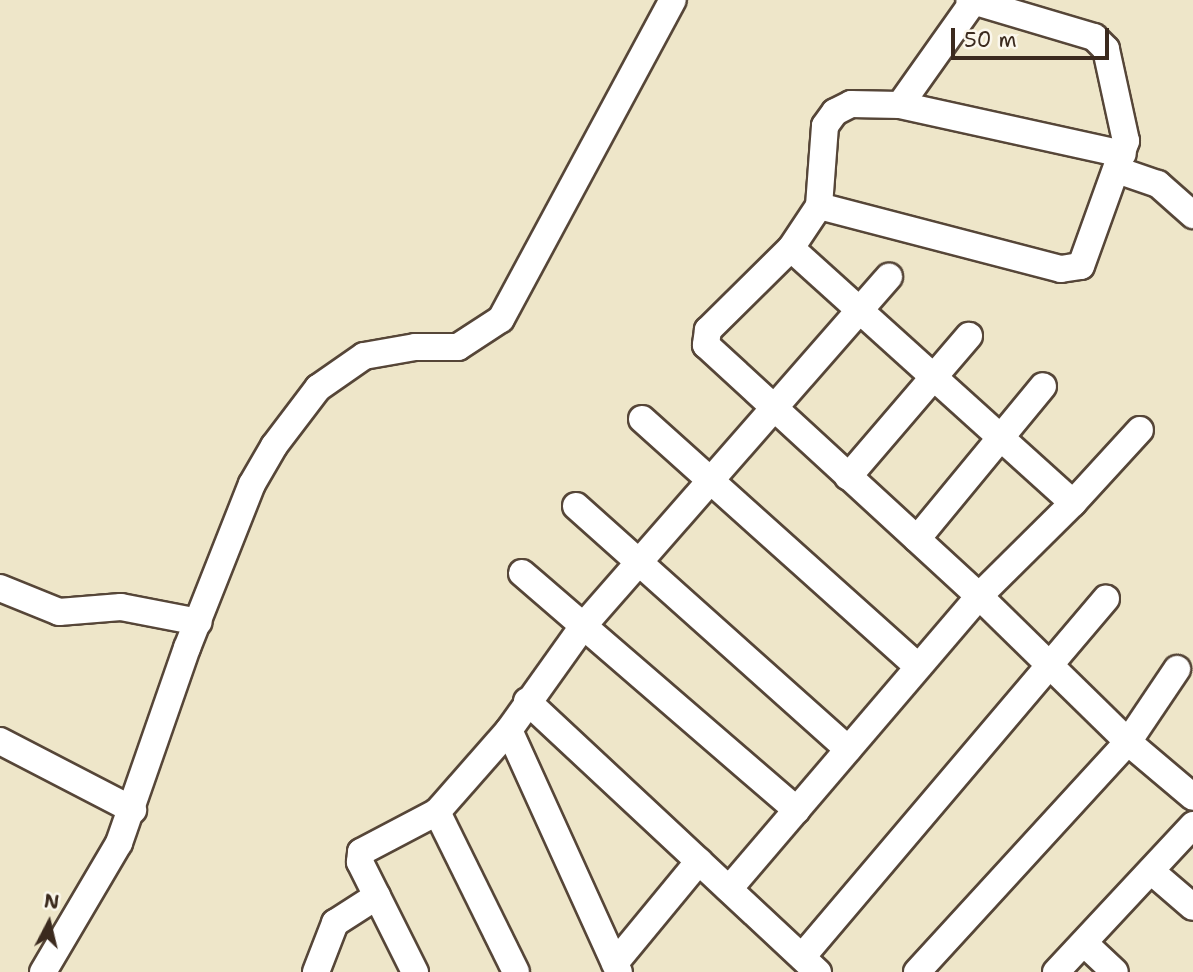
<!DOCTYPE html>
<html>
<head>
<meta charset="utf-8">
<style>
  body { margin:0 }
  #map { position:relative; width:1193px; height:972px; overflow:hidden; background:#eee6c9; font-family:"Shantell Sans",sans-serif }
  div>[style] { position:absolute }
  .roads { filter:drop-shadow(2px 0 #564638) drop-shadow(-2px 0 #564638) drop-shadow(0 2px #564638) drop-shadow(0 -2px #564638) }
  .minor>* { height:26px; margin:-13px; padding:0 13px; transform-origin:13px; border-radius:13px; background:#fff }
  span { translate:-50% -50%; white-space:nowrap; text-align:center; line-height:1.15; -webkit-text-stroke:5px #fbf7ec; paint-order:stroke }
  .north { position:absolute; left:14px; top:888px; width:70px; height:70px; -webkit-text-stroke:5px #fbf7ec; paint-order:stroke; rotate:7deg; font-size:19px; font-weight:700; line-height:28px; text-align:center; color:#3b2a1e }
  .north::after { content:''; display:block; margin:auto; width:24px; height:32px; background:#3b2a1e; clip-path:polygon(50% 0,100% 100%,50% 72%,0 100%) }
  .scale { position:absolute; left:951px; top:28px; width:158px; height:32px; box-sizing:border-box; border:4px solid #3b2a1e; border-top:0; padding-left:9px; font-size:21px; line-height:24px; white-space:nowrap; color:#3b2a1e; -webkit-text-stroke:5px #fbf7ec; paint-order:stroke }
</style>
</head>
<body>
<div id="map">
  <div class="roads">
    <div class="minor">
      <div style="left:973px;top:2px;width:126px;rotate:125.3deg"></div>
      <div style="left:900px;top:105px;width:49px;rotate:-178.8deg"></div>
      <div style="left:851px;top:104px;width:18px;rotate:153deg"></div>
      <div style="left:835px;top:112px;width:17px;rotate:126deg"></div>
      <div style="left:825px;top:126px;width:80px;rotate:94.3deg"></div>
      <div style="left:819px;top:206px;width:50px;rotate:123.7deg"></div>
      <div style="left:791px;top:248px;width:117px;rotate:135.3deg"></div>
      <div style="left:708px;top:330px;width:15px;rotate:98deg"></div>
      <div style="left:706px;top:345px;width:371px;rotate:42.6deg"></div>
      <div style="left:979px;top:596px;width:209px;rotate:44.4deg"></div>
      <div style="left:1128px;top:742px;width:85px;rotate:40.2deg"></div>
      <div style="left:900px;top:105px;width:228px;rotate:12.4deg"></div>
      <div style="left:1117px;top:170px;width:43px;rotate:18.9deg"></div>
      <div style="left:1158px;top:184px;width:47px;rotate:41.5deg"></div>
      <div style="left:819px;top:206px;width:250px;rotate:14.6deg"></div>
      <div style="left:1061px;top:269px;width:20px;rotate:-9deg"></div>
      <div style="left:1081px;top:266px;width:133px;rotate:-70.2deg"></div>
      <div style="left:1126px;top:141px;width:94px;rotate:-102.3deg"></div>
      <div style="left:1106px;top:49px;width:17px;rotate:-135deg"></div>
      <div style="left:1094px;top:37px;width:130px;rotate:-163.5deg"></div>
      <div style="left:642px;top:419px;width:371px;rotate:41.9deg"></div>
      <div style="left:848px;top:477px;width:186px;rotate:-49.4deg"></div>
      <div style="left:1073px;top:503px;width:99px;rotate:-47.5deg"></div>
      <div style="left:576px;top:506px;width:365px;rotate:41.8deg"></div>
      <div style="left:917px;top:539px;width:198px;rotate:-50.5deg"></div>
      <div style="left:522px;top:573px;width:363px;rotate:40.8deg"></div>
      <div style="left:0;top:588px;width:64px;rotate:22.1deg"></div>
      <div style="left:59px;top:612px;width:62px;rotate:-4.6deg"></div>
      <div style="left:121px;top:607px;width:79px;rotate:10.9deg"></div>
      <div style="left:527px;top:701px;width:398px;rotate:43deg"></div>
      <div style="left:509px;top:730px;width:266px;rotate:65.6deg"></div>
      <div style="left:0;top:741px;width:150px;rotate:27.4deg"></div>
      <div style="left:437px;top:812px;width:178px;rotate:63.7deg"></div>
      <div style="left:1151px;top:871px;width:55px;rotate:40.6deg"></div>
      <div style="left:729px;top:889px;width:385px;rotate:-49.5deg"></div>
      <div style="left:979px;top:596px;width:132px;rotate:-44.7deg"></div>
      <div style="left:1073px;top:503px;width:380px;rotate:-137.9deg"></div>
      <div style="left:1084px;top:943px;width:42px;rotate:43.1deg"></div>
      <div style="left:802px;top:957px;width:470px;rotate:-49.7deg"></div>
      <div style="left:615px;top:963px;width:132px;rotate:-50.5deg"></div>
      <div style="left:43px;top:972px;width:150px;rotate:-59.5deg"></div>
      <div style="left:119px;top:843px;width:207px;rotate:-70.8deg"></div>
      <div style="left:187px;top:648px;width:176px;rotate:-68.4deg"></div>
      <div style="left:252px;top:484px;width:44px;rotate:-59.9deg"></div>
      <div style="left:274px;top:446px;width:73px;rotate:-52.8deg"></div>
      <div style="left:318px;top:388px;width:56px;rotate:-34.8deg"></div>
      <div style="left:364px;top:356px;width:52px;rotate:-10deg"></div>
      <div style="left:415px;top:347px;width:43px"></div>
      <div style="left:458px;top:347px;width:51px;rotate:-33.1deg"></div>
      <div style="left:501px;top:319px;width:362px;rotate:-61.7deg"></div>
      <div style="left:316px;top:972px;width:53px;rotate:-68.8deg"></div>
      <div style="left:335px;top:923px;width:50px;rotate:-32.7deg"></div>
      <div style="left:415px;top:972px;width:123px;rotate:-116.6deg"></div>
      <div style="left:360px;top:862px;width:10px;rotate:-84deg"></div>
      <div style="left:361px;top:852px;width:86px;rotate:-27.8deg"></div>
      <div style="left:437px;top:812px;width:109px;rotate:-48.7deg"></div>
      <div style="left:509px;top:730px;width:129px;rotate:-54.5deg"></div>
      <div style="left:584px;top:625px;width:463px;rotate:-48.8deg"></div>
      <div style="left:917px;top:972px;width:312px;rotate:-47.5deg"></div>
      <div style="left:1128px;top:742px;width:88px;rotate:-56.1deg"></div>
      <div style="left:1056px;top:972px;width:201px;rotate:-47deg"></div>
    </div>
  </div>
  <div class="north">N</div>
  <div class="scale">50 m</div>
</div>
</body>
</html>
